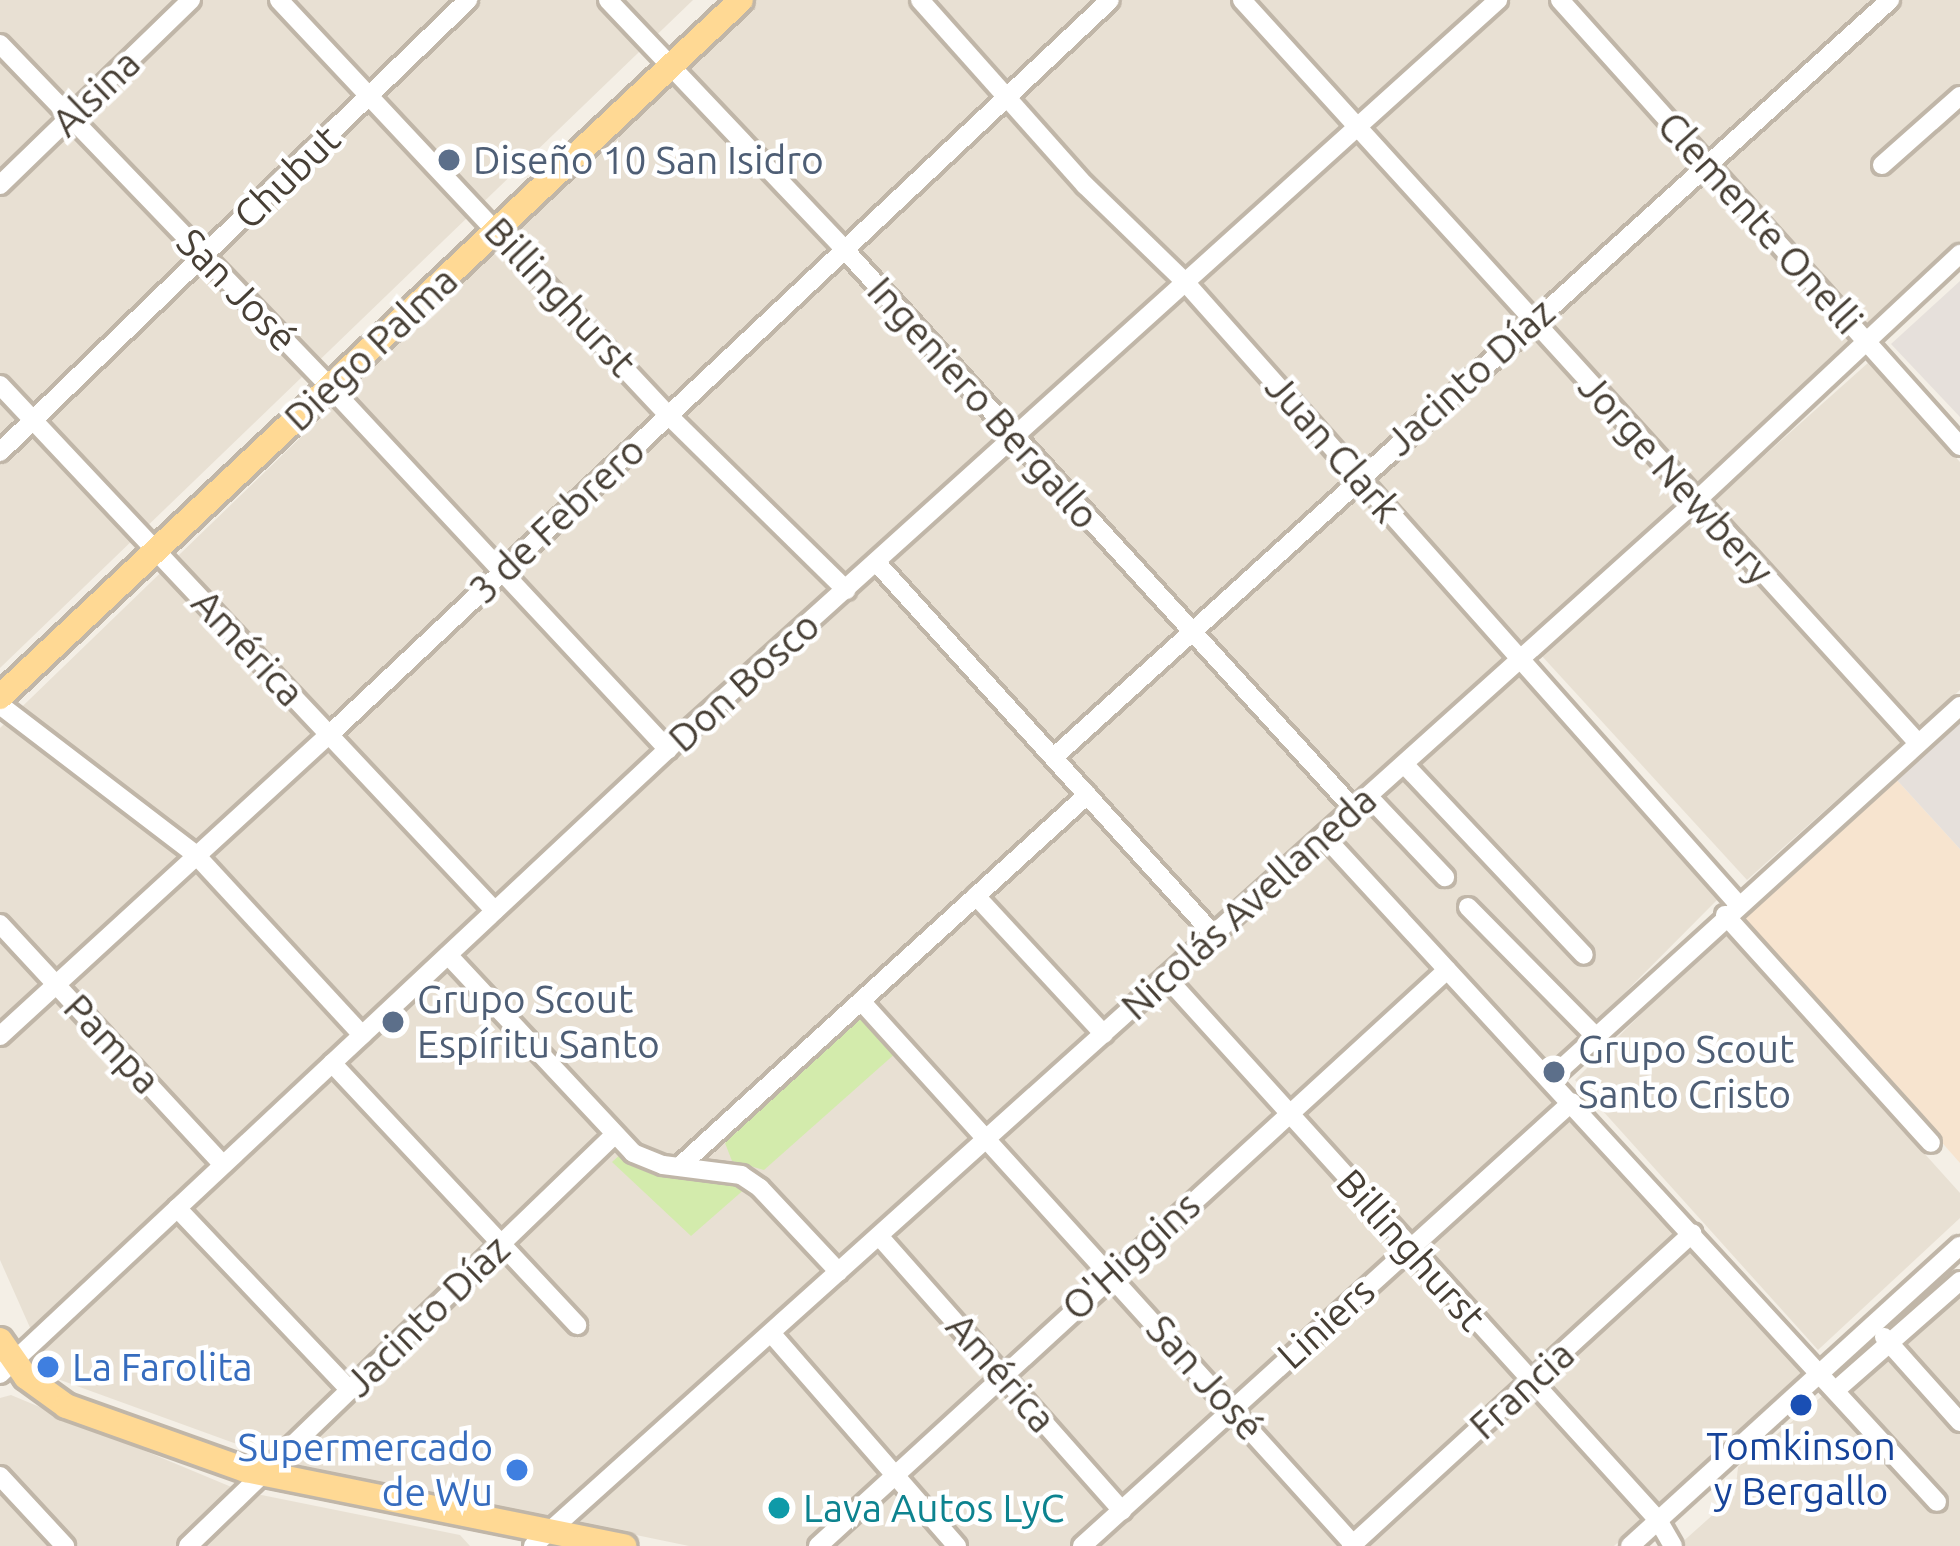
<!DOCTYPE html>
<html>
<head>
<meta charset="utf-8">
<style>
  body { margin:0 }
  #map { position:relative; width:1960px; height:1546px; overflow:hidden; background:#f4efe6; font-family:Ubuntu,sans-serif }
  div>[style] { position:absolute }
  .residential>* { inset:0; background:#e8e0d3 }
  .commercial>* { inset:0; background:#f7e4cf }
  .industrial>* { inset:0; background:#e6e0db }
  .green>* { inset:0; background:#d3ebac }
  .roads { filter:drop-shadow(3px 0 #c0b6a8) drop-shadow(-3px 0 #c0b6a8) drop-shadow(0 3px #c0b6a8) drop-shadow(0 -3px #c0b6a8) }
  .minor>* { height:18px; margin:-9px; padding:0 9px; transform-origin:9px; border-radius:9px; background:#fff }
  .major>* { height:24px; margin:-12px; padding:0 12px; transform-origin:12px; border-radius:12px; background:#ffd994 }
  .dots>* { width:33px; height:33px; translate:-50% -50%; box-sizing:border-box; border:6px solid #fff; border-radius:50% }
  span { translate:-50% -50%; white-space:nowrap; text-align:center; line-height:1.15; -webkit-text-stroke:9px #fff; paint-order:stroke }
  .street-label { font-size:39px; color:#473f35 }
  .service-label { font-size:39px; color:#4e5e75 }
  .left { translate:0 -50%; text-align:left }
  .shop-label { font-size:39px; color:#366cbe }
  .right { translate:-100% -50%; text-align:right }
  .transit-label { font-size:39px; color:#164399 }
  .culture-label { font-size:39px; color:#0d838f }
</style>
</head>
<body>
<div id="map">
  <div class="residential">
    <div style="clip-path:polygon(0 0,693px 0,0 668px)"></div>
    <div style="clip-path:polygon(753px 0,1960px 0,1960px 243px,1395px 761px,1414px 772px,1518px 676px,1717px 900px,1540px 1078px,1808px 1371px,1614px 1546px,689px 1546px,289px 1463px,52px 1377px,0 1260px,0 728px)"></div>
    <div style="clip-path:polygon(1869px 362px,1960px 462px,1960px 690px,1747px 880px,1541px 655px)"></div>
    <div style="clip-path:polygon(1724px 931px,1960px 1193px,1960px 1218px,1818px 1350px,1575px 1080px)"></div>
    <div style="clip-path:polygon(1960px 1280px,1960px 1546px,1678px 1546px,1735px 1495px,1738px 1467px)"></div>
    <div style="clip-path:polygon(11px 1395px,241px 1491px,460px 1535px,470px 1546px,0 1546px,0 1398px)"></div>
  </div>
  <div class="commercial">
    <div style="clip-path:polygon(1896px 779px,1960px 849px,1960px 1163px,1742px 916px)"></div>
  </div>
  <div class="industrial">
    <div style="clip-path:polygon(1960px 281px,1960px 417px,1891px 344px)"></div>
    <div style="clip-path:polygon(1960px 723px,1960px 849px,1896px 779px)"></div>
  </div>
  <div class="green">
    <div style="clip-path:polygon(862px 1014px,897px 1052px,764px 1170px,732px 1161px,725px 1143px)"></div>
    <div style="clip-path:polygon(622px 1153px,731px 1177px,747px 1187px,691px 1236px,612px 1162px)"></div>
  </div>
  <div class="roads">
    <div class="minor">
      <div style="left:279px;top:0;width:569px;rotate:46.85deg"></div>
      <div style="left:668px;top:415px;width:250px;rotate:44.5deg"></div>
      <div style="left:608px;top:0;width:344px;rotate:46.5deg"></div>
      <div style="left:845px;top:250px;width:756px;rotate:47.68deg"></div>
      <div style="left:920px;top:0;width:248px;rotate:48.3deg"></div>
      <div style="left:1085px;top:185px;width:141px;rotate:44.1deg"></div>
      <div style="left:1186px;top:283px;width:831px;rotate:48.37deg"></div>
      <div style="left:1242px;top:0;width:1005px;rotate:47.7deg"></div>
      <div style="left:1560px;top:0;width:599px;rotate:48.11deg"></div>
      <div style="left:0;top:44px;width:476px;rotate:46.1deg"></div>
      <div style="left:330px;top:387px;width:496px;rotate:47deg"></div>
      <div style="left:1882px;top:165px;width:104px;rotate:-41.5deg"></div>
      <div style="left:0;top:185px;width:266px;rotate:-44.1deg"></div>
      <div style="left:0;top:385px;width:722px;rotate:46.74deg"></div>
      <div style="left:0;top:452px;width:651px;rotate:-44deg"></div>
      <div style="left:876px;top:562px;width:503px;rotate:47.82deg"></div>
      <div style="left:0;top:705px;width:247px;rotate:37.4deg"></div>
      <div style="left:196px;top:855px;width:245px;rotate:47.3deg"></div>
      <div style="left:1054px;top:757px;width:1128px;rotate:-42.16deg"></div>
      <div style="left:1404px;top:764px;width:262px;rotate:46.7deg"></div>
      <div style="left:1368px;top:796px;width:112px;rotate:46.5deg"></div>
      <div style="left:1324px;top:836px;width:905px;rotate:47.37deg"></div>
      <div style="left:976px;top:896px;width:188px;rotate:47.2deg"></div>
      <div style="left:1468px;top:907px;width:182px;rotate:45.4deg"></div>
      <div style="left:1725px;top:915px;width:307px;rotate:47.9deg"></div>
      <div style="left:0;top:924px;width:328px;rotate:47.2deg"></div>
      <div style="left:448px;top:955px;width:271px;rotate:46.9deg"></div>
      <div style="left:633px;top:1153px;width:32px;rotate:22deg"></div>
      <div style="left:663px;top:1165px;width:79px;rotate:7.3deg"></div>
      <div style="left:741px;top:1175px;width:23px;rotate:34deg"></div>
      <div style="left:760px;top:1188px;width:115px;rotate:46.8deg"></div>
      <div style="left:1166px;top:977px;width:733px;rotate:47.82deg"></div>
      <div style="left:1658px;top:1520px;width:30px;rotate:60deg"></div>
      <div style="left:861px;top:1001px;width:733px;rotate:47.82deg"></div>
      <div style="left:0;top:1036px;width:446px;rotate:-42.5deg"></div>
      <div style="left:329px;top:735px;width:1072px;rotate:-43.26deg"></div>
      <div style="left:332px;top:1063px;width:359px;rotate:46.9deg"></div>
      <div style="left:1551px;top:1078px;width:553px;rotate:-42.29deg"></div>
      <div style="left:680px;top:1166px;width:551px;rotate:-42.35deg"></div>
      <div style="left:177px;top:1208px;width:251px;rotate:46.5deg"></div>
      <div style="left:879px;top:1236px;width:367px;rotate:48.5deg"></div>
      <div style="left:771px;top:1333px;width:283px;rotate:48.9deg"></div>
      <div style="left:1884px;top:1337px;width:114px;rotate:48.2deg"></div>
      <div style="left:0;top:1374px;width:919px;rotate:-43.1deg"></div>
      <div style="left:671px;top:746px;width:1114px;rotate:-42.05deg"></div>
      <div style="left:1836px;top:1390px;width:165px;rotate:-41.3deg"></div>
      <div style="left:0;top:1476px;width:96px;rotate:47.1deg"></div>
      <div style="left:188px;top:1546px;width:591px;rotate:-43.97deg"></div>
      <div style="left:533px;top:1546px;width:1564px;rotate:-41.94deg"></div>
      <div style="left:1696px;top:501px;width:362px;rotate:-43.1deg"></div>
      <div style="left:818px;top:1546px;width:853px;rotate:-42.48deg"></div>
      <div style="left:1082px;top:1546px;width:661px;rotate:-42.18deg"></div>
      <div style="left:1351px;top:1546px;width:463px;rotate:-42.5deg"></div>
      <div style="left:1630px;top:1546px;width:446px;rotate:-42.3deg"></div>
    </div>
    <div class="major">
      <div style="left:0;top:697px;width:1017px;rotate:-43.25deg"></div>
      <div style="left:0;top:1340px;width:45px;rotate:54.9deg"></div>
      <div style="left:26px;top:1377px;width:49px;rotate:35.9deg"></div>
      <div style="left:66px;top:1406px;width:191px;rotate:19.6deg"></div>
      <div style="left:246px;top:1470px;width:386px;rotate:11.4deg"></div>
    </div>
  </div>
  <div class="dots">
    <div style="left:449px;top:160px;background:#5c6f8a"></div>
    <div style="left:393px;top:1022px;background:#5c6f8a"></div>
    <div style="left:1554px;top:1072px;background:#5c6f8a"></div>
    <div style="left:48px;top:1367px;background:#3f7fe0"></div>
    <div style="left:1801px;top:1405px;background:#1a4fb4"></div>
    <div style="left:517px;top:1470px;background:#3f7fe0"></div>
    <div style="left:779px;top:1508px;background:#0f9aa8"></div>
  </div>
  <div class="street-label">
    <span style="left:96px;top:93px;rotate:-44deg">Alsina</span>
    <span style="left:287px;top:177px;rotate:-44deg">Chubut</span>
    <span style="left:1760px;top:223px;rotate:48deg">Clemente Onelli</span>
    <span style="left:237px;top:290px;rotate:46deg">San José</span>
    <span style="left:560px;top:297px;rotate:47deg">Billinghurst</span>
    <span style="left:371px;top:349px;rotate:-43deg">Diego Palma</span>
    <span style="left:1470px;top:377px;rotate:-42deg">Jacinto Díaz</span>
    <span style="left:983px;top:403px;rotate:48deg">Ingeniero Bergallo</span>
    <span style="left:1333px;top:448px;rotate:49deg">Juan Clark</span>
    <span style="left:1676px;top:479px;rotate:48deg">Jorge Newbery</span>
    <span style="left:557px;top:520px;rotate:-43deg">3 de Febrero</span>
    <span style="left:248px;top:648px;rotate:47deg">América</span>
    <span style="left:744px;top:682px;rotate:-42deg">Don Bosco</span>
    <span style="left:1249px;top:903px;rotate:-42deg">Nicolás Avellaneda</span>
    <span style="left:112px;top:1044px;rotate:47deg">Pampa</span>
    <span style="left:1411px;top:1250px;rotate:48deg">Billinghurst</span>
    <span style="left:1131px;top:1256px;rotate:-42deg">O'Higgins</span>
    <span style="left:427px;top:1316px;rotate:-44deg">Jacinto Díaz</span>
    <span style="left:1326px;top:1323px;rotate:-42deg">Liniers</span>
    <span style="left:1001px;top:1373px;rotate:49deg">América</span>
    <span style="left:1205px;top:1378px;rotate:48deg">San José</span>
    <span style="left:1522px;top:1390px;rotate:-42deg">Francia</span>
  </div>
  <div class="service-label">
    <span class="left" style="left:473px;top:160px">Diseño 10 San Isidro</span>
    <span class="left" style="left:417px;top:1022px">Grupo Scout<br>Espíritu Santo</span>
    <span class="left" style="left:1578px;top:1072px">Grupo Scout<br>Santo Cristo</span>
  </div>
  <div class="shop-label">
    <span class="left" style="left:72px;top:1367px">La Farolita</span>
    <span class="right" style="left:493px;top:1470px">Supermercado<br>de Wu</span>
  </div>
  <div class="transit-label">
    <span style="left:1801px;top:1469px">Tomkinson<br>y Bergallo</span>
  </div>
  <div class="culture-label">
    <span class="left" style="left:803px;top:1508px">Lava Autos LyC</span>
  </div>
</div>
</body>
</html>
